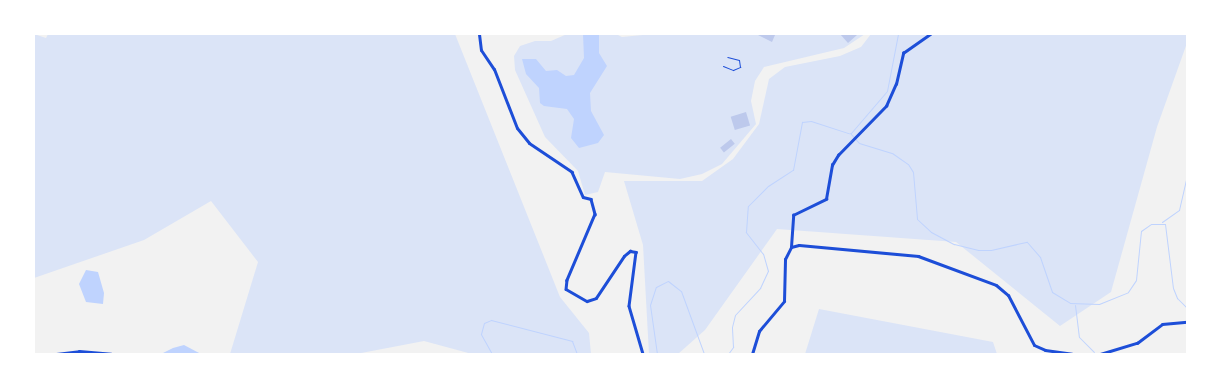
<!DOCTYPE html>
<html>
<head>
<meta charset="utf-8">
<style>
  body { margin:0 }
  #map { position:relative; width:1221px; height:388px; overflow:hidden; background:#f2f2f2; font-family:"Archivo Narrow",sans-serif }
  div>[style] { position:absolute }
  .green>* { inset:0; background:#dbe4f7 }
  .water>* { inset:0; background:#bfd3fe }
  .stream>* { height:1px; margin:-0.5px; padding:0 0.5px; transform-origin:0.5px; border-radius:0.5px; background:#bfd3fe }
  .building>* { inset:0; background:#bdc9ec; transform-origin:0 0 }
  .path>* { height:1px; margin:-0.5px; padding:0 0.5px; transform-origin:0.5px; border-radius:0.5px; background:#1d4ed8 }
  .minor>* { height:2.5px; margin:-1.25px; padding:0 1.25px; transform-origin:1.25px; border-radius:1.25px; background:#1d4ed8 }
  .tertiary>* { height:3px; margin:-1.5px; padding:0 1.5px; transform-origin:1.5px; border-radius:1.5px; background:#1d4ed8 }
  span { translate:-50% -50%; white-space:nowrap; text-align:center; line-height:1.15; -webkit-text-stroke:4.5px #fff; paint-order:stroke }
  .frame { position:absolute; inset:0; border:35px solid #fff; pointer-events:none }
</style>
</head>
<body>
<div id="map">
  <div class="green">
    <div style="clip-path:polygon(34px 34px,46px 38px,48px 34px,455px 34px,560px 297px,589px 333px,591px 354px,472px 354px,424px 341px,356px 354px,230px 354px,258px 262px,211px 201px,144px 240px,34px 278px)"></div>
    <div style="clip-path:polygon(567px 34px,616px 34px,622px 37px,653px 34px,865px 34px,844px 48px,764px 67px,755px 81px,751px 101px,756px 124px,722px 164px,702px 174px,680px 179px,605px 172px,598px 192px,585px 195px,578px 171px,545px 137px,515px 70px,514px 56px,520px 46px,535px 41px,551px 41px)"></div>
    <div style="clip-path:polygon(871px 34px,1187px 34px,1187px 43px,1157px 127px,1111px 292px,1060px 326px,956px 242px,777px 229px,705px 330px,678px 354px,649px 354px,643px 245px,624px 181px,702px 181px,733px 159px,759px 124px,769px 79px,785px 67px,840px 56px,861px 47px)"></div>
    <div style="clip-path:polygon(819px 309px,993px 342px,997px 354px,805px 354px)"></div>
  </div>
  <div class="water">
    <div style="clip-path:polygon(583px 34px,599px 35px,599px 53px,607px 66px,590px 93px,591px 111px,604px 135px,598px 143px,579px 148px,571px 138px,574px 119px,567px 109px,544px 106px,540px 103px,539px 88px,526px 74px,522px 59px,536px 59px,546px 71px,557px 70px,566px 76px,574px 75px,584px 58px)"></div>
    <div style="clip-path:polygon(86px 270px,98px 272px,104px 293px,103px 304px,86px 302px,79px 284px)"></div>
    <div style="clip-path:polygon(184px 345px,201px 354px,161px 354px,173px 348px)"></div>
  </div>
  <div class="stream">
    <div style="left:850px;top:133px;width:13px;rotate:48deg"></div>
    <div style="left:859px;top:143px;width:34px;rotate:17deg"></div>
    <div style="left:892px;top:153px;width:19px;rotate:35deg"></div>
    <div style="left:908px;top:164px;width:9px;rotate:58deg"></div>
    <div style="left:913px;top:172px;width:47px;rotate:85.1deg"></div>
    <div style="left:917px;top:219px;width:19px;rotate:43deg"></div>
    <div style="left:931px;top:232px;width:26px;rotate:28deg"></div>
    <div style="left:954px;top:244px;width:25px;rotate:14deg"></div>
    <div style="left:978px;top:250px;width:13px"></div>
    <div style="left:991px;top:250px;width:37px;rotate:-13deg"></div>
    <div style="left:1027px;top:242px;width:20px;rotate:49deg"></div>
    <div style="left:1040px;top:257px;width:37px;rotate:71deg"></div>
    <div style="left:1052px;top:292px;width:21px;rotate:31deg"></div>
    <div style="left:1070px;top:303px;width:29px;rotate:2deg"></div>
    <div style="left:1099px;top:304px;width:31px;rotate:-22deg"></div>
    <div style="left:1128px;top:292px;width:14px;rotate:-56deg"></div>
    <div style="left:1136px;top:280px;width:49px;rotate:-84.2deg"></div>
    <div style="left:1141px;top:231px;width:12px;rotate:-35deg"></div>
    <div style="left:1151px;top:224px;width:14px"></div>
    <div style="left:1165px;top:224px;width:64px;rotate:82.9deg"></div>
    <div style="left:1173px;top:288px;width:11px;rotate:68deg"></div>
    <div style="left:1177px;top:298px;width:14px;rotate:45deg"></div>
    <div style="left:851px;top:133px;width:55px;rotate:-49.4deg"></div>
    <div style="left:887px;top:91px;width:58px;rotate:-79.1deg"></div>
    <div style="left:1162px;top:222px;width:21px;rotate:-35deg"></div>
    <div style="left:1179px;top:210px;width:36px;rotate:-77deg"></div>
    <div style="left:1075px;top:305px;width:32px;rotate:83deg"></div>
    <div style="left:1079px;top:337px;width:21px;rotate:45deg"></div>
    <div style="left:492px;top:354px;width:23px;rotate:-119deg"></div>
    <div style="left:481px;top:334px;width:11px;rotate:-75deg"></div>
    <div style="left:484px;top:323px;width:8px;rotate:-23deg"></div>
    <div style="left:491px;top:320px;width:84px;rotate:14.5deg"></div>
    <div style="left:572px;top:341px;width:14px;rotate:69deg"></div>
    <div style="left:657px;top:354px;width:49px;rotate:-98.1deg"></div>
    <div style="left:650px;top:305px;width:19px;rotate:-72deg"></div>
    <div style="left:656px;top:287px;width:13px;rotate:-27deg"></div>
    <div style="left:668px;top:281px;width:16px;rotate:38deg"></div>
    <div style="left:681px;top:291px;width:67px;rotate:69.9deg"></div>
    <div style="left:728px;top:354px;width:9px;rotate:-54deg"></div>
    <div style="left:733px;top:347px;width:20px;rotate:-93deg"></div>
    <div style="left:732px;top:327px;width:12px;rotate:-76deg"></div>
    <div style="left:735px;top:315px;width:37px;rotate:-47deg"></div>
    <div style="left:760px;top:288px;width:19px;rotate:-65deg"></div>
    <div style="left:768px;top:271px;width:18px;rotate:-106deg"></div>
    <div style="left:763px;top:254px;width:28px;rotate:-128deg"></div>
    <div style="left:746px;top:232px;width:26px;rotate:-86deg"></div>
    <div style="left:748px;top:206px;width:28px;rotate:-45deg"></div>
    <div style="left:768px;top:186px;width:30px;rotate:-33deg"></div>
    <div style="left:793px;top:170px;width:49px;rotate:-79.4deg"></div>
    <div style="left:802px;top:122px;width:9px;rotate:-6deg"></div>
    <div style="left:811px;top:121px;width:40px;rotate:18deg"></div>
  </div>
  <div class="building">
    <div style="clip-path:polygon(756px 34px,773px 34px,775px 35px,772px 42px)"></div>
    <div style="clip-path:polygon(840px 34px,856px 34px,857px 35px,848px 43px)"></div>
    <div style="left:746px;top:112px;width:14px;height:16px;rotate:73deg"></div>
    <div style="left:731px;top:139px;width:6px;height:14px;rotate:51deg"></div>
  </div>
  <div class="path">
    <div style="left:723px;top:66px;width:11px;rotate:22deg"></div>
    <div style="left:733px;top:70px;width:8px;rotate:-23deg"></div>
    <div style="left:740px;top:67px;width:7px;rotate:-98deg"></div>
    <div style="left:739px;top:60px;width:12px;rotate:-166deg"></div>
  </div>
  <div class="minor">
    <div style="left:572px;top:172px;width:27px;rotate:66deg"></div>
    <div style="left:583px;top:197px;width:8px;rotate:14deg"></div>
    <div style="left:591px;top:199px;width:16px;rotate:75deg"></div>
    <div style="left:595px;top:214px;width:72px;rotate:113deg"></div>
    <div style="left:567px;top:280px;width:9px;rotate:96deg"></div>
    <div style="left:566px;top:289px;width:24px;rotate:30deg"></div>
    <div style="left:587px;top:301px;width:9px;rotate:-18deg"></div>
    <div style="left:596px;top:298px;width:50px;rotate:-56.3deg"></div>
    <div style="left:624px;top:256px;width:8px;rotate:-40deg"></div>
    <div style="left:630px;top:251px;width:6px;rotate:9deg"></div>
    <div style="left:636px;top:252px;width:54px;rotate:97.4deg"></div>
    <div style="left:629px;top:306px;width:50px;rotate:73.7deg"></div>
    <div style="left:791px;top:247px;width:32px;rotate:-86deg"></div>
    <div style="left:793px;top:215px;width:37px;rotate:-26deg"></div>
    <div style="left:826px;top:199px;width:35px;rotate:-80deg"></div>
    <div style="left:832px;top:165px;width:12px;rotate:-59deg"></div>
    <div style="left:838px;top:155px;width:69px;rotate:-45.6deg"></div>
    <div style="left:886px;top:106px;width:24px;rotate:-66deg"></div>
    <div style="left:896px;top:84px;width:32px;rotate:-77deg"></div>
    <div style="left:903px;top:53px;width:33px;rotate:-35deg"></div>
  </div>
  <div class="tertiary">
    <div style="left:479px;top:34px;width:16px;rotate:83deg"></div>
    <div style="left:481px;top:50px;width:23px;rotate:56deg"></div>
    <div style="left:494px;top:69px;width:63px;rotate:68.7deg"></div>
    <div style="left:517px;top:128px;width:19px;rotate:51deg"></div>
    <div style="left:529px;top:143px;width:52px;rotate:34deg"></div>
    <div style="left:56px;top:354px;width:23px;rotate:-7deg"></div>
    <div style="left:79px;top:351px;width:32px;rotate:5deg"></div>
    <div style="left:752px;top:354px;width:24px;rotate:-73deg"></div>
    <div style="left:759px;top:331px;width:39px;rotate:-50deg"></div>
    <div style="left:784px;top:301px;width:42px;rotate:-88.6deg"></div>
    <div style="left:785px;top:259px;width:13px;rotate:-63deg"></div>
    <div style="left:791px;top:247px;width:8px;rotate:-14deg"></div>
    <div style="left:799px;top:245px;width:120px;rotate:5.3deg"></div>
    <div style="left:918px;top:256px;width:83px;rotate:20.4deg"></div>
    <div style="left:996px;top:285px;width:16px;rotate:40deg"></div>
    <div style="left:1008px;top:295px;width:56px;rotate:62.5deg"></div>
    <div style="left:1034px;top:345px;width:12px;rotate:24deg"></div>
    <div style="left:1045px;top:350px;width:27px;rotate:8deg"></div>
    <div style="left:1100px;top:354px;width:39px;rotate:-17deg"></div>
    <div style="left:1137px;top:343px;width:31px;rotate:-37deg"></div>
    <div style="left:1162px;top:324px;width:25px;rotate:-5deg"></div>
  </div>
  <div class="frame"></div>
</div>
</body>
</html>
